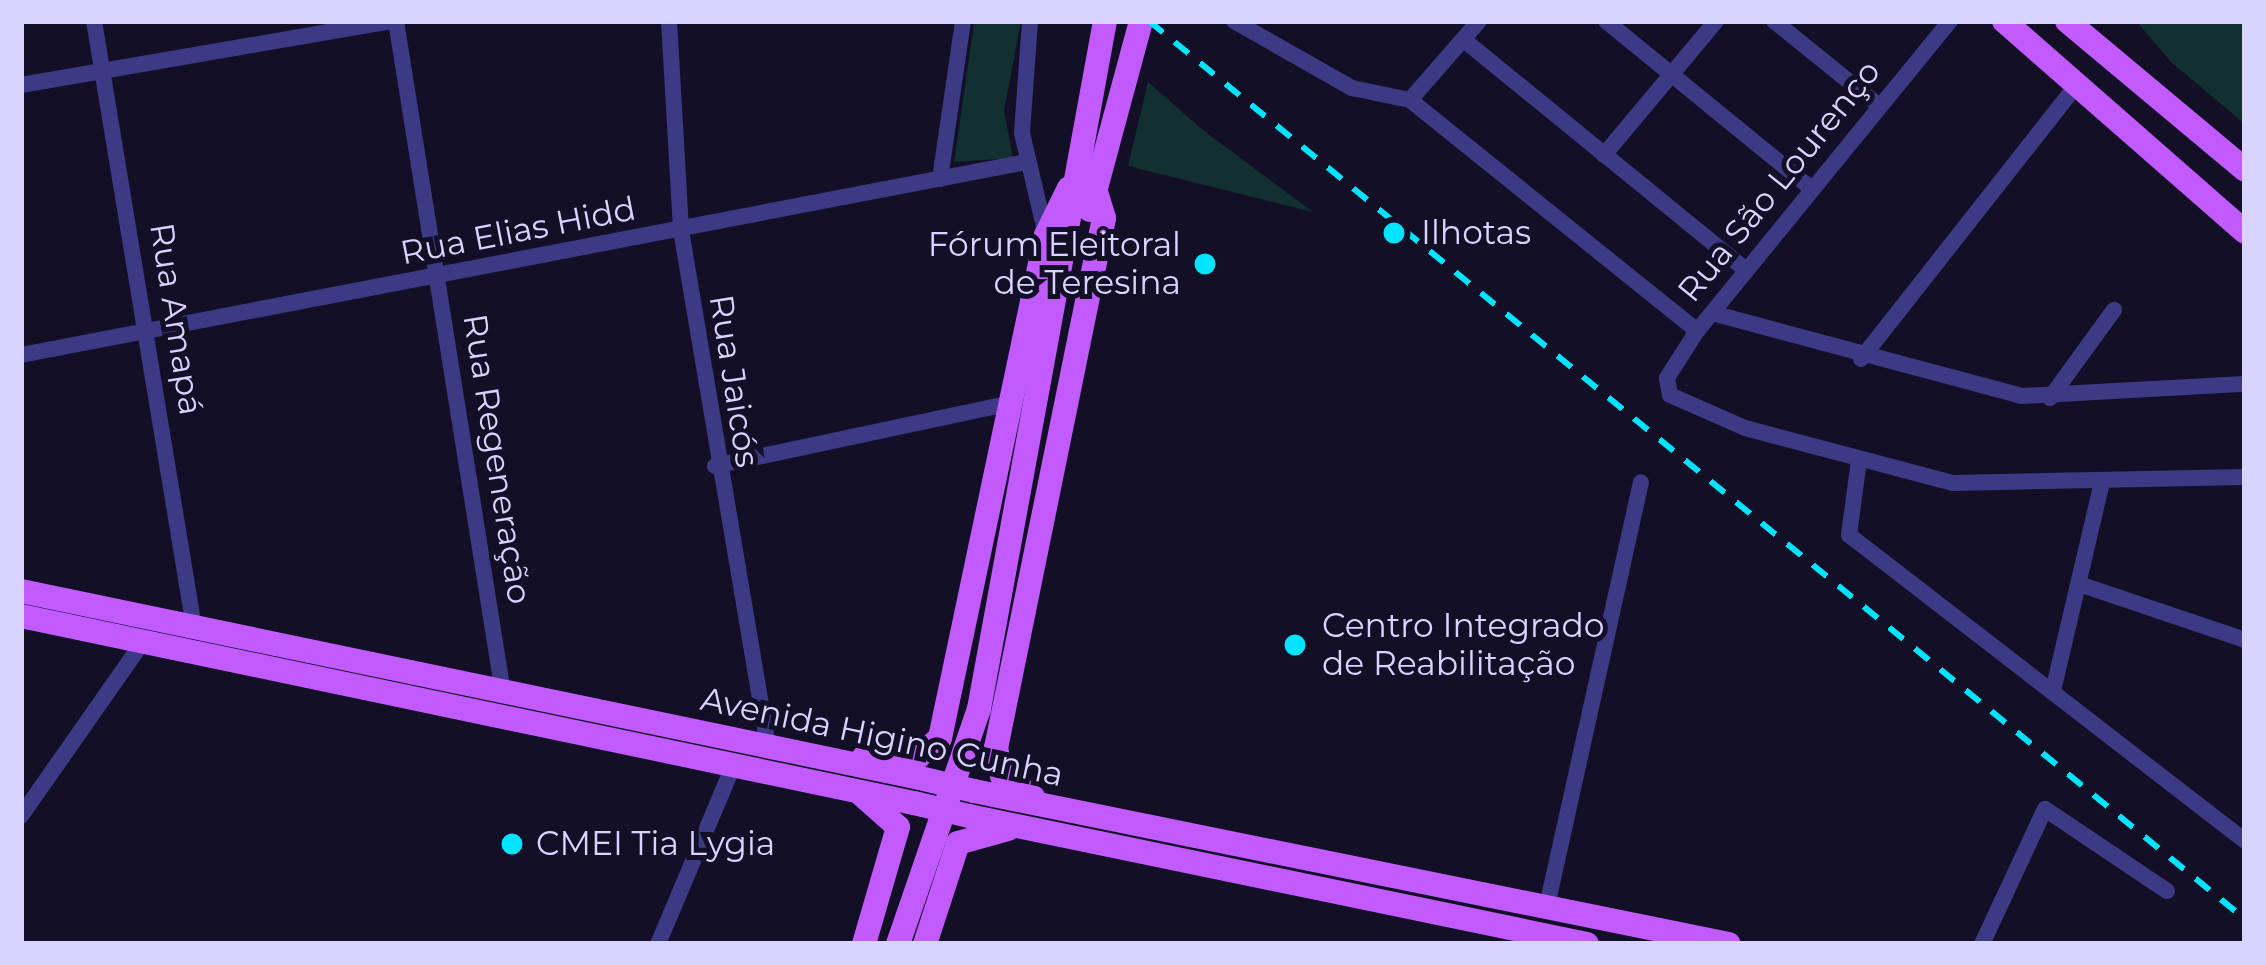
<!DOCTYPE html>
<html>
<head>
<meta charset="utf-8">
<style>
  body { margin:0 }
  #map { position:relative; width:2266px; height:965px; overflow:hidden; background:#130f26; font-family:Montserrat,sans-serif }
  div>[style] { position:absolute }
  .green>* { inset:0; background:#12302f }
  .street>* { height:16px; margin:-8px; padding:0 8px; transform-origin:8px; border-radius:8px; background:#3d3a85 }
  .primary>* { height:24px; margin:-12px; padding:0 12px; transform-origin:12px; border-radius:12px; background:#c25bff }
  .rail>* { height:6px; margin-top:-3px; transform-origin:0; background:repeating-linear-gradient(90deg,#00e5ff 0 18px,transparent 0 33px) }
  .primary-bridge>* { height:24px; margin:-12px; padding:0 12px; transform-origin:12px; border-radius:12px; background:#c25bff }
  .dots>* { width:33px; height:33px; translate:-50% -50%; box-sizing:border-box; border:6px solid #130f26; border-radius:50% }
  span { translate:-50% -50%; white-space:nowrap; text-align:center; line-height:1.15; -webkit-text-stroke:10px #130f26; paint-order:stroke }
  .street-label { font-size:33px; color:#d9d4ff }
  .poi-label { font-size:33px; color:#d9d4ff }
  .left { translate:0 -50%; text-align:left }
  .right { translate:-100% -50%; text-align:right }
  .frame { position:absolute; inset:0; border:24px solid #d9d4ff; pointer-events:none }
</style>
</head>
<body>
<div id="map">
  <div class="green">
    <div style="clip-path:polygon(1021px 21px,1004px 111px,1013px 158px,954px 162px,974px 24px)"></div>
    <div style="clip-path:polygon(2136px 21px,2245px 21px,2245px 124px,2172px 63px)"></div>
    <div style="clip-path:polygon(1148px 82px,1204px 131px,1313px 212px,1128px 166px)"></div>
  </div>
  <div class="street">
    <div style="left:94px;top:21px;width:614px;rotate:80.63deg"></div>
    <div style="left:396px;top:21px;width:680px;rotate:80.95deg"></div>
    <div style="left:669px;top:21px;width:209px;rotate:86.7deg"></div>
    <div style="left:681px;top:230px;width:523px;rotate:80.43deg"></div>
    <div style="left:1030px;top:21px;width:112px;rotate:94.1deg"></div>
    <div style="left:1022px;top:133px;width:105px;rotate:76.8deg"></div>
    <div style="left:1234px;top:21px;width:136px;rotate:29.6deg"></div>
    <div style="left:1352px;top:88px;width:59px;rotate:11.7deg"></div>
    <div style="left:1410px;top:100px;width:368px;rotate:38.8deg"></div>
    <div style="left:1606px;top:21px;width:264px;rotate:39.2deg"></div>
    <div style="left:1774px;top:21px;width:132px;rotate:38.9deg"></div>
    <div style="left:1950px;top:21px;width:400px;rotate:129.2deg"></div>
    <div style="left:1697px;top:331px;width:56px;rotate:122.6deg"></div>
    <div style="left:1667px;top:378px;width:17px;rotate:80deg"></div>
    <div style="left:1670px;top:395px;width:82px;rotate:23.7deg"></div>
    <div style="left:1745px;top:428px;width:215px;rotate:14.8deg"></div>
    <div style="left:1953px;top:483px;width:292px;rotate:-1.2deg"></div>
    <div style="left:1464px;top:40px;width:362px;rotate:39.2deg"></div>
    <div style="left:21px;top:85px;width:376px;rotate:-9.8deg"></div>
    <div style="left:1410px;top:100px;width:105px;rotate:-48.9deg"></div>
    <div style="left:1604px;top:155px;width:175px;rotate:-50.1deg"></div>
    <div style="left:940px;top:179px;width:160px;rotate:-81.7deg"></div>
    <div style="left:1712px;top:313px;width:320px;rotate:15deg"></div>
    <div style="left:2021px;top:396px;width:224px;rotate:-3.1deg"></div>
    <div style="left:21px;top:355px;width:1023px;rotate:-10.87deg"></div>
    <div style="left:1861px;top:359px;width:346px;rotate:-51.8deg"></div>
    <div style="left:2050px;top:398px;width:109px;rotate:-54deg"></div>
    <div style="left:1859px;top:460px;width:76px;rotate:97.6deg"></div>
    <div style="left:1849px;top:535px;width:500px;rotate:37.69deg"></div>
    <div style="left:715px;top:466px;width:303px;rotate:-12deg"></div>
    <div style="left:2079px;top:584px;width:175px;rotate:18.6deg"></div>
    <div style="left:2053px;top:691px;width:210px;rotate:-76.8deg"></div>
    <div style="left:21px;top:816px;width:213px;rotate:-55deg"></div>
    <div style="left:1547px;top:906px;width:434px;rotate:-77.5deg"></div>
    <div style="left:658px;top:944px;width:195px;rotate:-67.1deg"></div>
    <div style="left:1982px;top:944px;width:149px;rotate:-65deg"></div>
    <div style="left:2045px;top:809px;width:147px;rotate:33.9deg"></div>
  </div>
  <div class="primary">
    <div style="left:2004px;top:21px;width:320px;rotate:41.2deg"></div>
    <div style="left:2067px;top:21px;width:232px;rotate:39.9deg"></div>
    <div style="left:1090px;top:210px;width:196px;rotate:-74.9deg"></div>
    <div style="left:21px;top:591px;width:918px;rotate:11.75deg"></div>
    <div style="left:21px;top:616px;width:912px;rotate:11.83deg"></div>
    <div style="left:864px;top:757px;width:54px"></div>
    <div style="left:918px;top:757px;width:29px;rotate:-41deg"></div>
    <div style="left:940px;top:738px;width:514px;rotate:-78.1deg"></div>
    <div style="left:1046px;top:235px;width:52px;rotate:-63.9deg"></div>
    <div style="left:974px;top:791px;width:770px;rotate:11.46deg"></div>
    <div style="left:862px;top:795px;width:48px;rotate:41.6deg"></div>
    <div style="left:898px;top:827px;width:122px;rotate:106.2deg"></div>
    <div style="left:1033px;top:797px;width:37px;rotate:-146deg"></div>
    <div style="left:1002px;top:776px;width:29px;rotate:-102deg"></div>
    <div style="left:996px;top:748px;width:541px;rotate:-78.48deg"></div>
    <div style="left:1104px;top:218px;width:24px;rotate:-107deg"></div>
    <div style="left:969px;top:816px;width:631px;rotate:11.7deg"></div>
    <div style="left:898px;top:944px;width:249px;rotate:-71deg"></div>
    <div style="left:979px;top:709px;width:699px;rotate:-79.62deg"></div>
    <div style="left:925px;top:944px;width:106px;rotate:-71.9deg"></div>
    <div style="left:958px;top:843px;width:52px;rotate:-15.6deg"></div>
  </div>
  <div class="rail">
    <div style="left:1149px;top:21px;width:1417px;rotate:39.33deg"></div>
  </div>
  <div class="primary-bridge">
    <div style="left:920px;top:778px;width:56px;rotate:13.5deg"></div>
    <div style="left:914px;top:803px;width:57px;rotate:13.3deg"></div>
  </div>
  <div class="dots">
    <div style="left:1394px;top:233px;background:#00e5ff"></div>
    <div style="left:1205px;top:264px;background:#00e5ff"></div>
    <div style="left:1295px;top:645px;background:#00e5ff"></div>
    <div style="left:512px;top:844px;background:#00e5ff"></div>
  </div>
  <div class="street-label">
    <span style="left:1779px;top:181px;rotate:-51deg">Rua São Lourenço</span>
    <span style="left:518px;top:231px;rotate:-11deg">Rua Elias Hidd</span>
    <span style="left:176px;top:319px;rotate:81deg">Rua Amapá</span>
    <span style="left:734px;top:381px;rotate:81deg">Rua Jaicós</span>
    <span style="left:497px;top:459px;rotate:81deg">Rua Regeneração</span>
    <span style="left:882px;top:737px;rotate:12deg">Avenida Higino Cunha</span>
  </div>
  <div class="poi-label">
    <span class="left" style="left:1421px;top:233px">Ilhotas</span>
    <span class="right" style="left:1181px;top:264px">Fórum Eleitoral<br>de Teresina</span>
    <span class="left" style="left:1322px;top:645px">Centro Integrado<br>de Reabilitação</span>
    <span class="left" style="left:536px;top:844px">CMEI Tia Lygia</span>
  </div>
  <div class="frame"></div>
</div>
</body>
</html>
